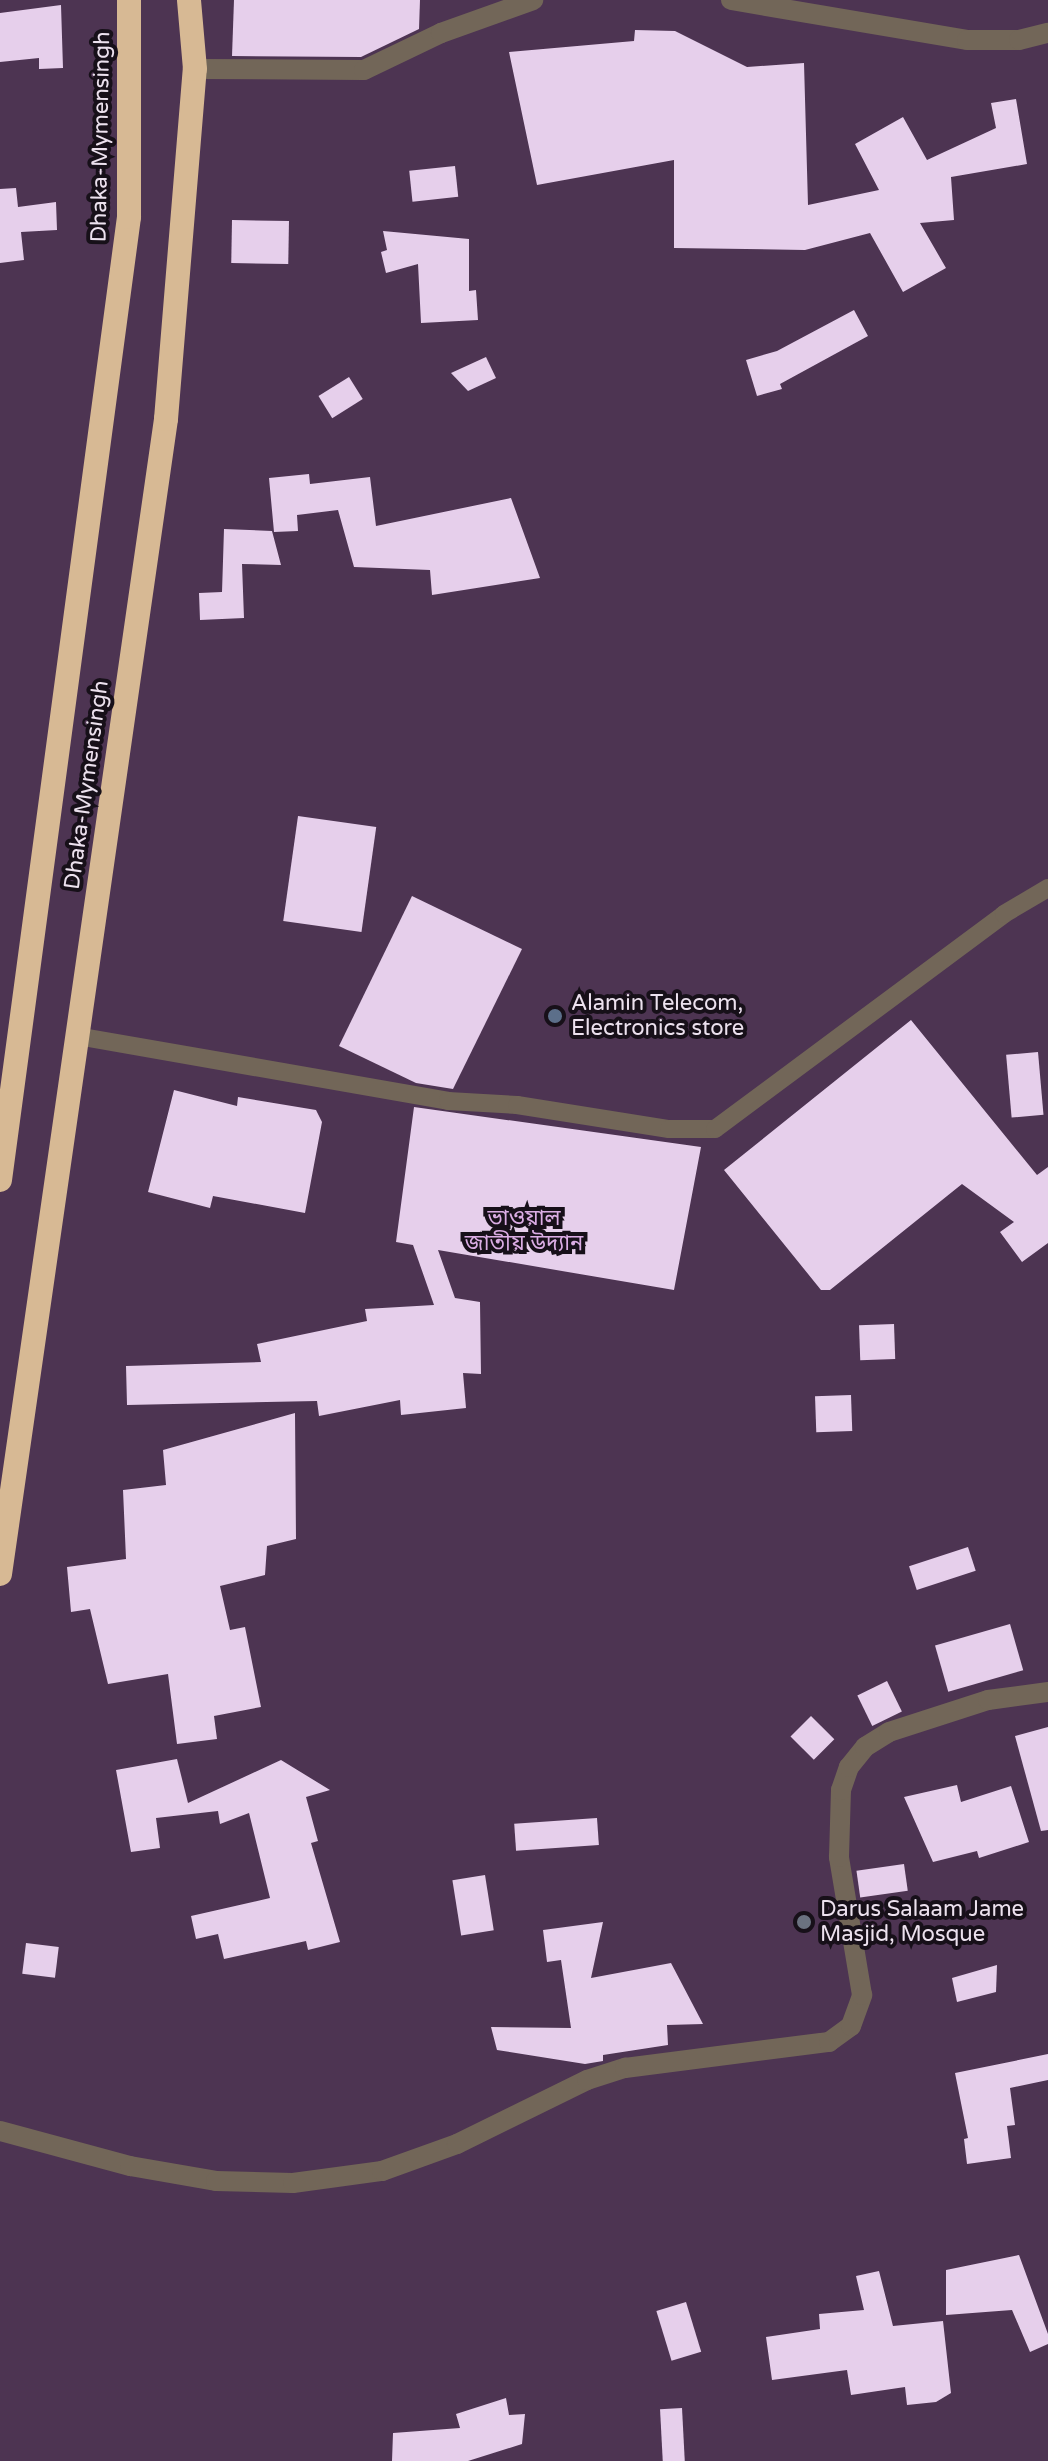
<!DOCTYPE html>
<html>
<head>
<meta charset="utf-8">
<style>
  body { margin:0 }
  #map { position:relative; width:1048px; height:2461px; overflow:hidden; background:#342338; font-family:"Varela Round","Noto Sans Bengali",sans-serif }
  div>[style] { position:absolute }
  .green>* { inset:0; background:#4d3452; transform-origin:0 0 }
  .building>* { inset:0; background:#e6cfeb; transform-origin:0 0 }
  .lane>* { height:18px; margin:-9px; padding:0 9px; transform-origin:9px; border-radius:9px; background:#726658 }
  .street>* { height:20px; margin:-10px; padding:0 10px; transform-origin:10px; border-radius:10px; background:#726658 }
  .highway>* { height:24px; margin:-12px; padding:0 12px; transform-origin:12px; border-radius:12px; background:#d7b994 }
  .dots>* { width:22px; height:22px; translate:-50% -50%; box-sizing:border-box; border:4px solid #171019; border-radius:50% }
  span { translate:-50% -50%; white-space:nowrap; text-align:center; line-height:1.15; -webkit-text-stroke:8px #171019; paint-order:stroke }
  .street-label { font-size:22px; color:#ece1ee }
  .poi-label { font-size:22px; color:#ece1ee }
  .left { translate:0 -50%; text-align:left }
  .park-label { font-size:22px; color:#dbade4 }
</style>
</head>
<body>
<div id="map">
  <div class="green">
    <div style="left:0;top:0;width:1048px;height:2461px"></div>
  </div>
  <div class="building">
    <div style="clip-path:polygon(234px 0,420px 0,419px 29px,361px 57px,232px 56px)"></div>
    <div style="clip-path:polygon(61px 5px,63px 68px,39px 69px,39px 58px,0 62px,0 13px)"></div>
    <div style="clip-path:polygon(635px 30px,675px 31px,747px 67px,804px 63px,808px 205px,879px 190px,855px 144px,903px 117px,927px 160px,996px 128px,991px 103px,1016px 99px,1027px 164px,951px 177px,954px 220px,920px 223px,946px 268px,903px 292px,870px 233px,805px 250px,674px 248px,674px 160px,537px 185px,509px 52px,634px 41px)"></div>
    <div style="left:455px;top:166px;width:31px;height:46px;rotate:84deg"></div>
    <div style="clip-path:polygon(16px 188px,18px 207px,56px 202px,57px 230px,21px 232px,24px 260px,0 263px,0 189px)"></div>
    <div style="left:232px;top:220px;width:57px;height:43px;rotate:1deg"></div>
    <div style="clip-path:polygon(383px 231px,469px 239px,469px 291px,476px 290px,478px 320px,421px 323px,418px 264px,386px 273px,381px 252px,387px 250px)"></div>
    <div style="clip-path:polygon(854px 310px,868px 336px,780px 384px,782px 389px,757px 396px,746px 360px,777px 351px)"></div>
    <div style="clip-path:polygon(486px 357px,496px 378px,468px 391px,451px 373px)"></div>
    <div style="left:349px;top:377px;width:26px;height:36px;rotate:58deg"></div>
    <div style="clip-path:polygon(309px 474px,310px 484px,370px 477px,376px 526px,511px 498px,540px 578px,432px 595px,430px 570px,354px 567px,338px 510px,297px 515px,298px 531px,274px 532px,269px 478px)"></div>
    <div style="clip-path:polygon(224px 529px,272px 531px,281px 565px,242px 564px,244px 618px,200px 620px,199px 593px,222px 592px)"></div>
    <div style="left:298px;top:816px;width:79px;height:106px;rotate:8deg"></div>
    <div style="clip-path:polygon(412px 896px,522px 949px,453px 1089px,416px 1083px,339px 1046px)"></div>
    <div style="clip-path:polygon(911px 1020px,1037px 1175px,1048px 1167px,1048px 1243px,1022px 1262px,1000px 1232px,1014px 1222px,962px 1184px,830px 1290px,821px 1290px,724px 1170px)"></div>
    <div style="left:1038px;top:1052px;width:63px;height:32px;rotate:85deg"></div>
    <div style="clip-path:polygon(174px 1090px,237px 1106px,238px 1097px,316px 1110px,322px 1122px,305px 1213px,213px 1196px,210px 1208px,148px 1192px)"></div>
    <div style="clip-path:polygon(414px 1107px,701px 1147px,674px 1290px,438px 1250px,455px 1298px,480px 1302px,481px 1374px,463px 1373px,466px 1408px,401px 1415px,400px 1400px,319px 1416px,317px 1401px,127px 1405px,126px 1366px,261px 1362px,257px 1344px,367px 1321px,365px 1309px,434px 1305px,413px 1245px,396px 1242px)"></div>
    <div style="left:894px;top:1324px;width:35px;height:35px;rotate:88deg"></div>
    <div style="left:851px;top:1395px;width:36px;height:36px;rotate:88deg"></div>
    <div style="clip-path:polygon(295px 1413px,296px 1539px,267px 1546px,265px 1575px,220px 1586px,230px 1630px,245px 1627px,261px 1707px,214px 1716px,217px 1739px,177px 1744px,168px 1674px,108px 1684px,90px 1609px,71px 1612px,67px 1567px,126px 1559px,123px 1490px,166px 1485px,163px 1450px)"></div>
    <div style="left:968px;top:1547px;width:25px;height:62px;rotate:72deg"></div>
    <div style="left:1010px;top:1624px;width:48px;height:78px;rotate:74deg"></div>
    <div style="left:887px;top:1681px;width:34px;height:33px;rotate:64deg"></div>
    <div style="left:811px;top:1716px;width:33px;height:29px;rotate:45deg"></div>
    <div style="clip-path:polygon(1048px 1727px,1048px 1830px,1041px 1831px,1015px 1736px)"></div>
    <div style="clip-path:polygon(177px 1759px,188px 1803px,281px 1760px,330px 1790px,306px 1797px,318px 1841px,311px 1843px,340px 1942px,308px 1950px,306px 1941px,224px 1959px,218px 1934px,196px 1939px,191px 1916px,270px 1898px,249px 1813px,220px 1824px,218px 1811px,156px 1818px,160px 1848px,131px 1852px,116px 1770px)"></div>
    <div style="clip-path:polygon(957px 1785px,961px 1802px,1011px 1786px,1029px 1842px,979px 1858px,977px 1851px,933px 1862px,904px 1797px)"></div>
    <div style="left:597px;top:1818px;width:27px;height:83px;rotate:86deg"></div>
    <div style="left:904px;top:1864px;width:27px;height:48px;rotate:82deg"></div>
    <div style="left:485px;top:1875px;width:56px;height:33px;rotate:81deg"></div>
    <div style="clip-path:polygon(603px 1922px,591px 1978px,671px 1963px,703px 2024px,667px 2025px,668px 2045px,603px 2055px,603px 2061px,585px 2064px,497px 2050px,491px 2027px,571px 2028px,561px 1960px,547px 1962px,543px 1930px)"></div>
    <div style="left:26px;top:1943px;width:33px;height:31px;rotate:7deg"></div>
    <div style="clip-path:polygon(997px 1965px,996px 1992px,957px 2002px,952px 1978px)"></div>
    <div style="clip-path:polygon(1048px 2054px,1048px 2080px,1010px 2088px,1015px 2125px,1007px 2126px,1011px 2158px,967px 2164px,964px 2139px,968px 2138px,955px 2073px)"></div>
    <div style="clip-path:polygon(1019px 2255px,1048px 2334px,1048px 2344px,1030px 2352px,1012px 2310px,946px 2315px,946px 2270px)"></div>
    <div style="clip-path:polygon(879px 2271px,893px 2326px,943px 2321px,951px 2393px,936px 2402px,907px 2405px,905px 2387px,851px 2395px,847px 2370px,772px 2380px,766px 2337px,820px 2329px,819px 2314px,864px 2310px,856px 2276px)"></div>
    <div style="left:686px;top:2302px;width:52px;height:31px;rotate:73deg"></div>
    <div style="clip-path:polygon(506px 2398px,509px 2415px,525px 2414px,522px 2444px,468px 2461px,392px 2461px,393px 2433px,460px 2428px,456px 2414px)"></div>
    <div style="left:682px;top:2408px;width:53px;height:22px;rotate:87deg"></div>
  </div>
  <div class="lane">
    <div style="left:77px;top:1036px;width:377px;rotate:9.9deg"></div>
    <div style="left:448px;top:1101px;width:69px;rotate:3.3deg"></div>
    <div style="left:517px;top:1105px;width:154px;rotate:9deg"></div>
    <div style="left:669px;top:1129px;width:46px"></div>
    <div style="left:715px;top:1129px;width:360px;rotate:-36.6deg"></div>
    <div style="left:1004px;top:914px;width:51px;rotate:-30.6deg"></div>
  </div>
  <div class="street">
    <div style="left:731px;top:0;width:239px;rotate:9.6deg"></div>
    <div style="left:967px;top:40px;width:52px"></div>
    <div style="left:1019px;top:40px;width:30px;rotate:-14deg"></div>
    <div style="left:195px;top:69px;width:169px;rotate:0.3deg"></div>
    <div style="left:364px;top:70px;width:85px;rotate:-25.7deg"></div>
    <div style="left:441px;top:33px;width:98px;rotate:-19.7deg"></div>
    <div style="left:0;top:2131px;width:135px;rotate:15.1deg"></div>
    <div style="left:130px;top:2166px;width:87px;rotate:9.9deg"></div>
    <div style="left:216px;top:2181px;width:77px;rotate:1.5deg"></div>
    <div style="left:293px;top:2183px;width:90px;rotate:-7.7deg"></div>
    <div style="left:382px;top:2171px;width:80px;rotate:-19.8deg"></div>
    <div style="left:457px;top:2144px;width:145px;rotate:-26.2deg"></div>
    <div style="left:587px;top:2080px;width:40px;rotate:-18deg"></div>
    <div style="left:625px;top:2068px;width:206px;rotate:-7.3deg"></div>
    <div style="left:829px;top:2042px;width:27px;rotate:-36deg"></div>
    <div style="left:851px;top:2026px;width:33px;rotate:-70deg"></div>
    <div style="left:862px;top:1995px;width:140px;rotate:-99.5deg"></div>
    <div style="left:839px;top:1857px;width:67px;rotate:-88.3deg"></div>
    <div style="left:841px;top:1790px;width:24px;rotate:-71deg"></div>
    <div style="left:849px;top:1767px;width:26px;rotate:-51deg"></div>
    <div style="left:865px;top:1747px;width:28px;rotate:-32deg"></div>
    <div style="left:889px;top:1732px;width:104px;rotate:-17.9deg"></div>
    <div style="left:988px;top:1700px;width:61px;rotate:-7.6deg"></div>
  </div>
  <div class="highway">
    <div style="left:0;top:1180px;width:972px;rotate:-82.37deg"></div>
    <div style="left:129px;top:217px;width:217px;rotate:-90deg"></div>
    <div style="left:0;top:1574px;width:1167px;rotate:-81.82deg"></div>
    <div style="left:166px;top:419px;width:351px;rotate:-85.3deg"></div>
    <div style="left:195px;top:69px;width:69px;rotate:-95deg"></div>
  </div>
  <div class="dots">
    <div style="left:555px;top:1016px;background:#5c6f8a"></div>
    <div style="left:804px;top:1922px;background:#6b7280"></div>
  </div>
  <div class="street-label">
    <span style="left:101px;top:137px;rotate:-89deg">Dhaka-Mymensingh</span>
    <span style="left:87px;top:785px;rotate:-82deg">Dhaka-Mymensingh</span>
  </div>
  <div class="poi-label">
    <span class="left" style="left:571px;top:1016px">Alamin Telecom,<br>Electronics store</span>
    <span class="left" style="left:820px;top:1922px">Darus Salaam Jame<br>Masjid, Mosque</span>
  </div>
  <div class="park-label">
    <span style="left:524px;top:1231px">ভাওয়াল<br>জাতীয় উদ্যান</span>
  </div>
</div>
</body>
</html>
